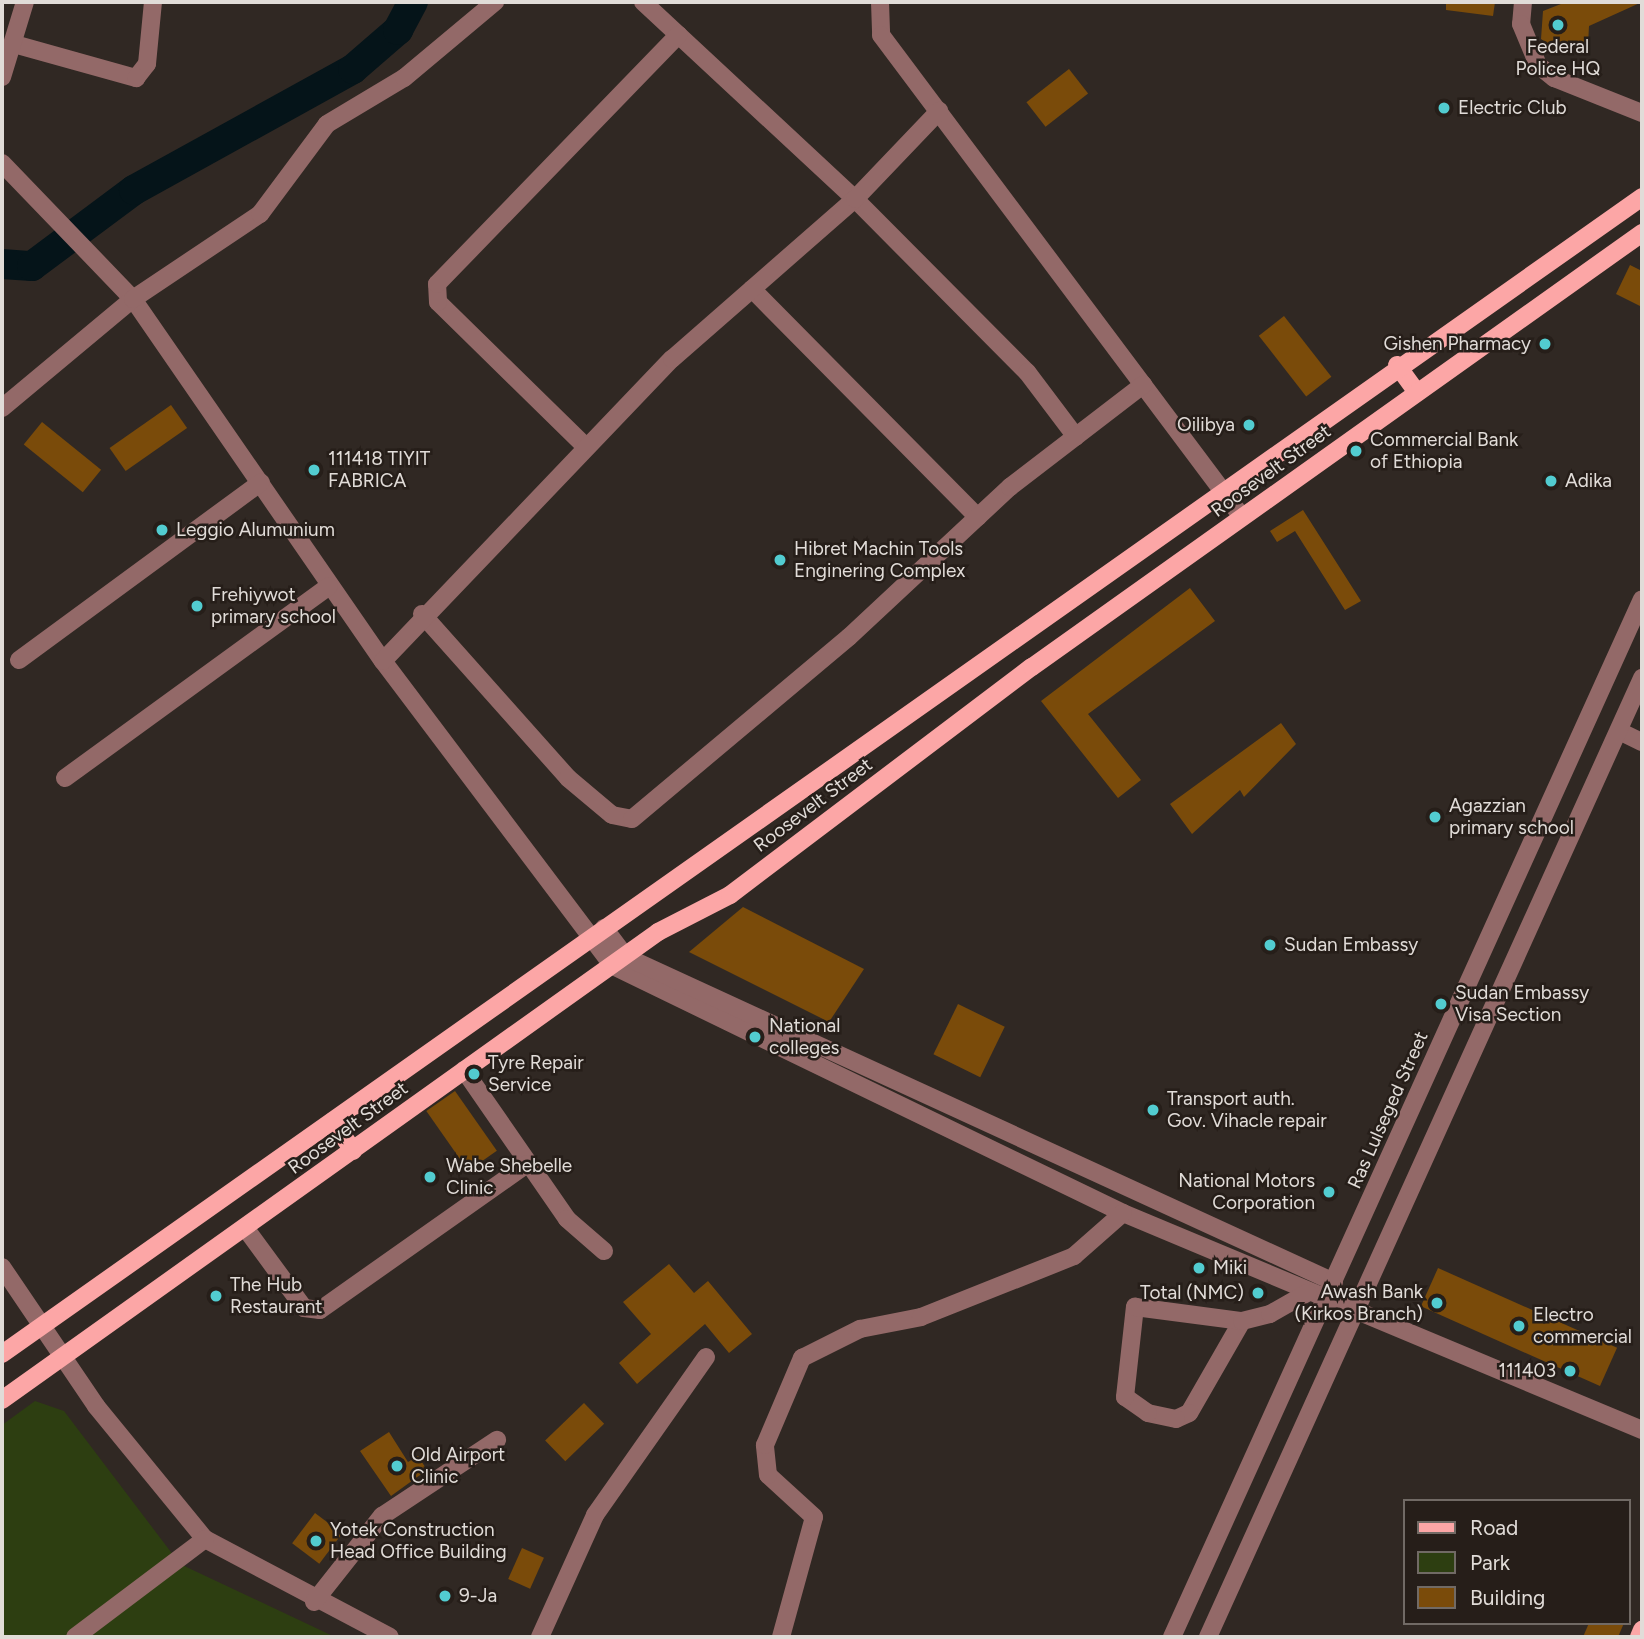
<!DOCTYPE html>
<html>
<head>
<meta charset="utf-8">
<style>
  body { margin:0 }
  #map { position:relative; width:1644px; height:1639px; overflow:hidden; background:#302823; font-family:Figtree,sans-serif }
  div>[style] { position:absolute }
  .green>* { inset:0; background:#2d3e11 }
  .river>* { height:30px; margin:-15px; padding:0 15px; transform-origin:15px; border-radius:15px; background:#051419 }
  .building>* { inset:0; background:#7a4b0a; transform-origin:0 0 }
  .minor>* { height:18px; margin:-9px; padding:0 9px; transform-origin:9px; border-radius:9px; background:#936968 }
  .major>* { height:18px; margin:-9px; padding:0 9px; transform-origin:9px; border-radius:9px; background:#fca6a6 }
  .dots>* { width:19px; height:19px; translate:-50% -50%; box-sizing:border-box; border:4px solid #261e19; border-radius:50% }
  span { translate:-50% -50%; white-space:nowrap; text-align:center; line-height:1.15; -webkit-text-stroke:5px #261e19; paint-order:stroke }
  .poi-label { font-size:19px; color:#e1dcd8 }
  .left { translate:0 -50%; text-align:left }
  .right { translate:-100% -50%; text-align:right }
  .street-label { font-size:19px; color:#e1dcd8 }
  .frame { position:absolute; inset:0; border:4px solid #e1dcd8; pointer-events:none }
  .legend { position:absolute; left:1403px; top:1499px; width:228px; height:126px; box-sizing:border-box; background:#261e19; border:2px solid #716a65; margin:0; padding:9px 12px; list-style:none; font-size:21px; color:#e1dcd8 }
  .legend li { display:flex; align-items:center; gap:14px; height:35px }
  .legend b { width:35px; border:2px solid #716a65 }
</style>
</head>
<body>
<div id="map">
  <div class="green">
    <div style="clip-path:polygon(35px 1401px,64px 1411px,180px 1564px,335px 1637px,2px 1637px,2px 1425px)"></div>
  </div>
  <div class="river">
    <div style="left:2px;top:264px;width:30px;rotate:4deg"></div>
    <div style="left:32px;top:266px;width:127px;rotate:-36.7deg"></div>
    <div style="left:134px;top:190px;width:250px;rotate:-28.9deg"></div>
    <div style="left:353px;top:69px;width:60px;rotate:-40.9deg"></div>
    <div style="left:398px;top:30px;width:32px;rotate:-62deg"></div>
  </div>
  <div class="building">
    <div style="clip-path:polygon(1446px 2px,1495px 2px,1493px 16px,1446px 10px)"></div>
    <div style="clip-path:polygon(1566px 2px,1642px 2px,1589px 26px,1588px 45px,1563px 54px,1541px 39px,1543px 11px)"></div>
    <div style="left:1069px;top:69px;width:31px;height:54px;rotate:52deg"></div>
    <div style="clip-path:polygon(1630px 265px,1642px 271px,1642px 307px,1616px 294px)"></div>
    <div style="left:1284px;top:316px;width:77px;height:32px;rotate:52deg"></div>
    <div style="left:171px;top:405px;width:28px;height:75px;rotate:55deg"></div>
    <div style="left:42px;top:422px;width:76px;height:29px;rotate:39deg"></div>
    <div style="clip-path:polygon(1303px 510px,1361px 601px,1345px 610px,1295px 531px,1277px 542px,1270px 531px)"></div>
    <div style="clip-path:polygon(1190px 588px,1215px 621px,1088px 714px,1141px 780px,1118px 798px,1041px 701px)"></div>
    <div style="clip-path:polygon(1281px 723px,1296px 744px,1244px 797px,1240px 790px,1192px 834px,1170px 804px)"></div>
    <div style="clip-path:polygon(743px 907px,864px 969px,829px 1022px,689px 952px)"></div>
    <div style="left:958px;top:1004px;width:52px;height:56px;rotate:26deg"></div>
    <div style="left:455px;top:1091px;width:73px;height:35px;rotate:55deg"></div>
    <div style="clip-path:polygon(669px 1264px,694px 1293px,708px 1281px,752px 1334px,729px 1353px,705px 1324px,637px 1384px,619px 1363px,651px 1334px,623px 1302px)"></div>
    <div style="left:1438px;top:1268px;width:196px;height:42px;rotate:24deg"></div>
    <div style="left:584px;top:1403px;width:29px;height:54px;rotate:46deg"></div>
    <div style="clip-path:polygon(389px 1432px,408px 1462px,418px 1456px,427px 1470px,391px 1496px,360px 1451px)"></div>
    <div style="left:315px;top:1513px;width:34px;height:38px;rotate:37deg"></div>
    <div style="left:522px;top:1548px;width:24px;height:34px;rotate:24deg"></div>
    <div style="clip-path:polygon(1589px 1623px,1624px 1623px,1618px 1637px,1583px 1637px)"></div>
  </div>
  <div class="minor">
    <div style="left:643px;top:2px;width:289px;rotate:42.9deg"></div>
    <div style="left:855px;top:199px;width:244px;rotate:45.2deg"></div>
    <div style="left:1027px;top:372px;width:81px;rotate:53deg"></div>
    <div style="left:880px;top:2px;width:33px;rotate:88deg"></div>
    <div style="left:881px;top:35px;width:602px;rotate:53.17deg"></div>
    <div style="left:1523px;top:2px;width:22px;rotate:95deg"></div>
    <div style="left:1521px;top:24px;width:44px;rotate:67.5deg"></div>
    <div style="left:1538px;top:65px;width:21px;rotate:39deg"></div>
    <div style="left:1554px;top:78px;width:95px;rotate:21.7deg"></div>
    <div style="left:14px;top:44px;width:127px;rotate:15.6deg"></div>
    <div style="left:136px;top:78px;width:18px;rotate:-52deg"></div>
    <div style="left:147px;top:64px;width:62px;rotate:-84.5deg"></div>
    <div style="left:2px;top:77px;width:78px;rotate:-73deg"></div>
    <div style="left:2px;top:163px;width:189px;rotate:46.1deg"></div>
    <div style="left:133px;top:299px;width:440px;rotate:55.4deg"></div>
    <div style="left:383px;top:661px;width:382px;rotate:53deg"></div>
    <div style="left:613px;top:966px;width:567px;rotate:25.84deg"></div>
    <div style="left:1123px;top:1213px;width:563px;rotate:22.69deg"></div>
    <div style="left:752px;top:289px;width:321px;rotate:45.3deg"></div>
    <div style="left:2px;top:408px;width:170px;rotate:-39.8deg"></div>
    <div style="left:133px;top:299px;width:153px;rotate:-33.8deg"></div>
    <div style="left:260px;top:214px;width:112px;rotate:-53.3deg"></div>
    <div style="left:327px;top:124px;width:90px;rotate:-30.9deg"></div>
    <div style="left:404px;top:78px;width:119px;rotate:-39.9deg"></div>
    <div style="left:586px;top:447px;width:207px;rotate:-135.6deg"></div>
    <div style="left:438px;top:302px;width:18px;rotate:-93deg"></div>
    <div style="left:437px;top:284px;width:347px;rotate:-45.9deg"></div>
    <div style="left:422px;top:614px;width:220px;rotate:48.3deg"></div>
    <div style="left:568px;top:778px;width:57px;rotate:40.1deg"></div>
    <div style="left:612px;top:815px;width:20px;rotate:11deg"></div>
    <div style="left:632px;top:819px;width:283px;rotate:-40deg"></div>
    <div style="left:849px;top:637px;width:220px;rotate:-43deg"></div>
    <div style="left:1010px;top:487px;width:168px;rotate:-37.5deg"></div>
    <div style="left:19px;top:660px;width:300px;rotate:-36.3deg"></div>
    <div style="left:383px;top:661px;width:418px;rotate:-46.3deg"></div>
    <div style="left:672px;top:359px;width:243px;rotate:-41.2deg"></div>
    <div style="left:855px;top:199px;width:122px;rotate:-46.3deg"></div>
    <div style="left:1619px;top:731px;width:25px;rotate:26deg"></div>
    <div style="left:65px;top:778px;width:326px;rotate:-36deg"></div>
    <div style="left:604px;top:928px;width:36px;rotate:53deg"></div>
    <div style="left:626px;top:957px;width:779px;rotate:24.66deg"></div>
    <div style="left:464px;top:1070px;width:181px;rotate:55.3deg"></div>
    <div style="left:567px;top:1219px;width:49px;rotate:40.9deg"></div>
    <div style="left:246px;top:1229px;width:98px;rotate:53.7deg"></div>
    <div style="left:304px;top:1308px;width:16px;rotate:7deg"></div>
    <div style="left:320px;top:1310px;width:253px;rotate:-35.2deg"></div>
    <div style="left:2px;top:1267px;width:168px;rotate:55.9deg"></div>
    <div style="left:96px;top:1406px;width:172px;rotate:50.7deg"></div>
    <div style="left:205px;top:1539px;width:209px;rotate:27.9deg"></div>
    <div style="left:1242px;top:1321px;width:106px;rotate:119.9deg"></div>
    <div style="left:1189px;top:1413px;width:14px;rotate:155deg"></div>
    <div style="left:1176px;top:1419px;width:29px;rotate:-168deg"></div>
    <div style="left:1148px;top:1413px;width:28px;rotate:-145deg"></div>
    <div style="left:1125px;top:1397px;width:91px;rotate:-83.7deg"></div>
    <div style="left:1135px;top:1307px;width:108px;rotate:7.5deg"></div>
    <div style="left:1242px;top:1321px;width:29px;rotate:-14deg"></div>
    <div style="left:1270px;top:1314px;width:43px;rotate:-29.6deg"></div>
    <div style="left:314px;top:1602px;width:110px;rotate:-51.7deg"></div>
    <div style="left:382px;top:1516px;width:138px;rotate:-33.5deg"></div>
    <div style="left:75px;top:1637px;width:163px;rotate:-37deg"></div>
    <div style="left:540px;top:1637px;width:134px;rotate:-65.7deg"></div>
    <div style="left:595px;top:1515px;width:193px;rotate:-54.9deg"></div>
    <div style="left:781px;top:1637px;width:124px;rotate:-74.6deg"></div>
    <div style="left:814px;top:1517px;width:62px;rotate:-137.6deg"></div>
    <div style="left:768px;top:1475px;width:30px;rotate:-96deg"></div>
    <div style="left:765px;top:1445px;width:95px;rotate:-67deg"></div>
    <div style="left:802px;top:1358px;width:65px;rotate:-26.6deg"></div>
    <div style="left:860px;top:1329px;width:62px;rotate:-11.1deg"></div>
    <div style="left:921px;top:1317px;width:165px;rotate:-21.7deg"></div>
    <div style="left:1074px;top:1256px;width:65px;rotate:-41.3deg"></div>
    <div style="left:1172px;top:1637px;width:1139px;rotate:-65.64deg"></div>
    <div style="left:1208px;top:1637px;width:1053px;rotate:-65.65deg"></div>
  </div>
  <div class="major">
    <div style="left:1397px;top:365px;width:34px;rotate:54deg"></div>
    <div style="left:333px;top:1121px;width:36px;rotate:56deg"></div>
    <div style="left:2px;top:1354px;width:2007px;rotate:-35.2deg"></div>
    <div style="left:2px;top:1400px;width:806px;rotate:-35.5deg"></div>
    <div style="left:658px;top:932px;width:81px;rotate:-27.2deg"></div>
    <div style="left:730px;top:895px;width:378px;rotate:-37.1deg"></div>
    <div style="left:1032px;top:667px;width:749px;rotate:-35.43deg"></div>
    <div style="left:1639px;top:1637px;width:8px;rotate:-67deg"></div>
  </div>
  <div class="dots">
    <div style="left:1558px;top:25px;background:#52ccd0"></div>
    <div style="left:1444px;top:108px;background:#52ccd0"></div>
    <div style="left:1545px;top:344px;background:#52ccd0"></div>
    <div style="left:1249px;top:425px;background:#52ccd0"></div>
    <div style="left:1356px;top:451px;background:#52ccd0"></div>
    <div style="left:314px;top:470px;background:#52ccd0"></div>
    <div style="left:1551px;top:481px;background:#52ccd0"></div>
    <div style="left:162px;top:530px;background:#52ccd0"></div>
    <div style="left:780px;top:560px;background:#52ccd0"></div>
    <div style="left:197px;top:606px;background:#52ccd0"></div>
    <div style="left:1435px;top:817px;background:#52ccd0"></div>
    <div style="left:1270px;top:945px;background:#52ccd0"></div>
    <div style="left:1441px;top:1004px;background:#52ccd0"></div>
    <div style="left:755px;top:1037px;background:#52ccd0"></div>
    <div style="left:474px;top:1074px;background:#52ccd0"></div>
    <div style="left:1153px;top:1110px;background:#52ccd0"></div>
    <div style="left:430px;top:1177px;background:#52ccd0"></div>
    <div style="left:1329px;top:1192px;background:#52ccd0"></div>
    <div style="left:1199px;top:1268px;background:#52ccd0"></div>
    <div style="left:1258px;top:1293px;background:#52ccd0"></div>
    <div style="left:216px;top:1296px;background:#52ccd0"></div>
    <div style="left:1437px;top:1303px;background:#52ccd0"></div>
    <div style="left:1519px;top:1326px;background:#52ccd0"></div>
    <div style="left:1570px;top:1371px;background:#52ccd0"></div>
    <div style="left:397px;top:1466px;background:#52ccd0"></div>
    <div style="left:316px;top:1541px;background:#52ccd0"></div>
    <div style="left:445px;top:1596px;background:#52ccd0"></div>
  </div>
  <div class="poi-label">
    <span style="left:1558px;top:58px">Federal<br>Police HQ</span>
    <span class="left" style="left:1458px;top:108px">Electric Club</span>
    <span class="right" style="left:1531px;top:344px">Gishen Pharmacy</span>
    <span class="right" style="left:1235px;top:425px">Oilibya</span>
    <span class="left" style="left:1370px;top:451px">Commercial Bank<br>of Ethiopia</span>
    <span class="left" style="left:328px;top:470px">111418 TIYIT<br>FABRICA</span>
    <span class="left" style="left:1565px;top:481px">Adika</span>
    <span class="left" style="left:176px;top:530px">Leggio Alumunium</span>
    <span class="left" style="left:794px;top:560px">Hibret Machin Tools<br>Enginering Complex</span>
    <span class="left" style="left:211px;top:606px">Frehiywot<br>primary school</span>
    <span class="left" style="left:1449px;top:817px">Agazzian<br>primary school</span>
    <span class="left" style="left:1284px;top:945px">Sudan Embassy</span>
    <span class="left" style="left:1455px;top:1004px">Sudan Embassy<br>Visa Section</span>
    <span class="left" style="left:769px;top:1037px">National<br>colleges</span>
    <span class="left" style="left:488px;top:1074px">Tyre Repair<br>Service</span>
    <span class="left" style="left:1167px;top:1110px">Transport auth.<br>Gov. Vihacle repair</span>
    <span class="left" style="left:446px;top:1177px">Wabe Shebelle<br>Clinic</span>
    <span class="right" style="left:1315px;top:1192px">National Motors<br>Corporation</span>
    <span class="left" style="left:1213px;top:1268px">Miki</span>
    <span class="left" style="left:230px;top:1296px">The Hub<br>Restaurant</span>
    <span class="right" style="left:1423px;top:1303px">Awash Bank<br>(Kirkos Branch)</span>
    <span class="right" style="left:1244px;top:1293px">Total (NMC)</span>
    <span class="left" style="left:1533px;top:1326px">Electro<br>commercial</span>
    <span class="right" style="left:1556px;top:1371px">111403</span>
    <span class="left" style="left:411px;top:1466px">Old Airport<br>Clinic</span>
    <span class="left" style="left:330px;top:1541px">Yotek Construction<br>Head Office Building</span>
    <span class="left" style="left:459px;top:1596px">9-Ja</span>
  </div>
  <div class="street-label">
    <span style="left:1271px;top:471px;rotate:-36deg">Roosevelt Street</span>
    <span style="left:813px;top:805px;rotate:-37deg">Roosevelt Street</span>
    <span style="left:1388px;top:1110px;rotate:-66deg">Ras Lulseged Street</span>
    <span style="left:348px;top:1128px;rotate:-36deg">Roosevelt Street</span>
  </div>
  <div class="frame"></div>
  <ul class="legend">
  <li><b style="height:9px;background:#fca6a6"></b>Road</li>
  <li><b style="height:19px;background:#2d3e11"></b>Park</li>
  <li><b style="height:19px;background:#7a4b0a"></b>Building</li>
  </ul>
</div>
</body>
</html>
